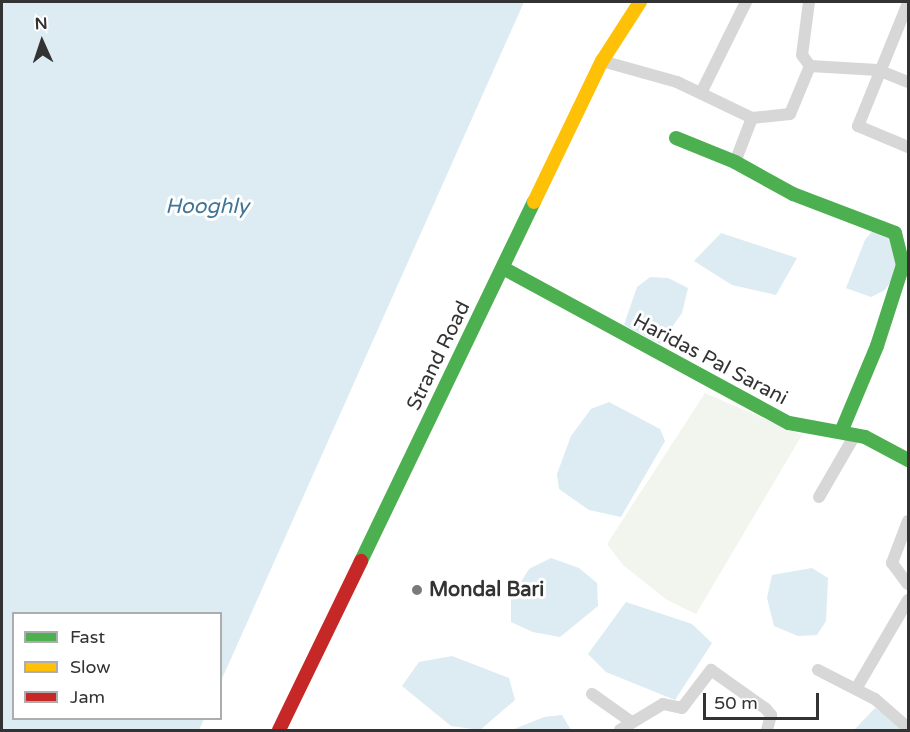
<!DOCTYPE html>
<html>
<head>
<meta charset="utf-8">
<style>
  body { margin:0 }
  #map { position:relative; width:910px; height:732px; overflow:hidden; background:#fff; font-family:"Varela Round",sans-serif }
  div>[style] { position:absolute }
  .green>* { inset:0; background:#f1f5ed }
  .water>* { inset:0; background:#ddebf3 }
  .street>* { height:12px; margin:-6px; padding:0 6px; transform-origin:6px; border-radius:6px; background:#d7d7d7 }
  .fast>* { height:14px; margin:-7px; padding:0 7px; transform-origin:7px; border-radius:7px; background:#4caf50 }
  .slow>* { height:14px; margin:-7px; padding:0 7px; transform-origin:7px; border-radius:7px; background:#ffc107 }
  .jam>* { height:14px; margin:-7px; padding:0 7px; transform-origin:7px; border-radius:7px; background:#c62828 }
  .dots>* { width:16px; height:16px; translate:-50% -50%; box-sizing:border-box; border:3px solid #fff; border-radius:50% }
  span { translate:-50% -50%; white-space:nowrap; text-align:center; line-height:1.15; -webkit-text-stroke:6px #fff; paint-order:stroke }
  .street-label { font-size:20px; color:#333 }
  .poi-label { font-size:20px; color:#333; font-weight:700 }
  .left { translate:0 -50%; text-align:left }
  .water-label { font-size:21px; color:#3f7597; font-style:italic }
  .frame { position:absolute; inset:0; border:3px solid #333; pointer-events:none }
  .legend { position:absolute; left:12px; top:612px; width:210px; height:108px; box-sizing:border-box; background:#fff; border:2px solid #adadad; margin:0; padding:8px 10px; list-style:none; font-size:18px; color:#333 }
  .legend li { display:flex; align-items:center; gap:12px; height:30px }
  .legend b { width:30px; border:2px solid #adadad }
  .north { position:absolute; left:12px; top:12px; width:60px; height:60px; -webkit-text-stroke:4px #fff; paint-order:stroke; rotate:357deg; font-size:16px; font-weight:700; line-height:24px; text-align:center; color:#333 }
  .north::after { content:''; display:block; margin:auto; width:21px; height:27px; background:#333; clip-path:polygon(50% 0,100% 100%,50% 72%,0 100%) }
  .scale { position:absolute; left:703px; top:693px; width:116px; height:27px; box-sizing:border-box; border:3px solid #333; border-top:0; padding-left:8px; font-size:18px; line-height:21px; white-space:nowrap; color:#333; -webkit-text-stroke:4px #fff; paint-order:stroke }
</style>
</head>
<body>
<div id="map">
  <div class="green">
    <div style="clip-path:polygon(705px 393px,802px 435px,696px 614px,667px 600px,623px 565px,607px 544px)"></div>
  </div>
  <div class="water">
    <div style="clip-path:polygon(2px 2px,524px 2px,221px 681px,220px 614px,14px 614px,14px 718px,204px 719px,199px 730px,2px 730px)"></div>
    <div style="clip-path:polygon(874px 229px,890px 235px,898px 256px,895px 275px,885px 290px,871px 297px,846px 288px,865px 240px)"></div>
    <div style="clip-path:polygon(721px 233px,797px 258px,776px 295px,732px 285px,694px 261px)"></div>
    <div style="clip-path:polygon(650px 277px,668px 278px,688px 288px,682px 313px,660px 344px,624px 325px,637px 287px)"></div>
    <div style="clip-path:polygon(609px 402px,660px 429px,665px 441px,621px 517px,589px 510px,559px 489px,557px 474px,571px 436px,591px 409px)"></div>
    <div style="clip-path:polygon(551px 558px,579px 568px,597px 583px,598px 606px,560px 637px,533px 632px,511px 622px,511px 598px,529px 569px)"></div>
    <div style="clip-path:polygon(812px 568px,828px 578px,826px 621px,817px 635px,798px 636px,774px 626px,767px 598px,772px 575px)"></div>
    <div style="clip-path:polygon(626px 602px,692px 624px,712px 643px,675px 700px,606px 672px,588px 654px)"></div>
    <div style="clip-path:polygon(452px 656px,509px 678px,515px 700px,480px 730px,451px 726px,402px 686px,419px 662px)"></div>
    <div style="clip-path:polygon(875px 708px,895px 720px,903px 730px,854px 730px)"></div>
    <div style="clip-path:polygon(562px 715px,571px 730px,512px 730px,544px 717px)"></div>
  </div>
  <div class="street">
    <div style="left:809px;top:2px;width:53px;rotate:97.5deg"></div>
    <div style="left:802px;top:55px;width:14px;rotate:54deg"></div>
    <div style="left:908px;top:3px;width:133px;rotate:112.1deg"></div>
    <div style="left:858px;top:126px;width:54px;rotate:22.8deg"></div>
    <div style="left:602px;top:61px;width:78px;rotate:15.6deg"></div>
    <div style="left:677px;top:82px;width:83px;rotate:25.6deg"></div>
    <div style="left:752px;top:118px;width:47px;rotate:111.1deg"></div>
    <div style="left:701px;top:93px;width:102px;rotate:-63.7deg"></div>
    <div style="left:752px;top:118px;width:38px;rotate:-6deg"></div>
    <div style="left:790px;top:114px;width:52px;rotate:-67.4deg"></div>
    <div style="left:810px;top:66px;width:68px;rotate:3.4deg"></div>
    <div style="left:878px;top:70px;width:32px;rotate:22deg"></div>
    <div style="left:819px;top:497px;width:72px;rotate:-59.9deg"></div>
    <div style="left:908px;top:521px;width:45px;rotate:110.9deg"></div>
    <div style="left:892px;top:563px;width:26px;rotate:53deg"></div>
    <div style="left:818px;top:670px;width:64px;rotate:27deg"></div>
    <div style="left:875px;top:699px;width:44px;rotate:41.3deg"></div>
    <div style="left:856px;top:689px;width:103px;rotate:-59.7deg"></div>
    <div style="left:592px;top:694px;width:47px;rotate:35.4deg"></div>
    <div style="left:620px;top:730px;width:50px;rotate:-31.2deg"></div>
    <div style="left:663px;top:704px;width:19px;rotate:12deg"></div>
    <div style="left:682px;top:708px;width:48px;rotate:-52.7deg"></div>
    <div style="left:711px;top:670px;width:67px;rotate:35.3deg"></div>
    <div style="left:766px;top:709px;width:8px;rotate:50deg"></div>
    <div style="left:771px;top:715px;width:16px;rotate:105deg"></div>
  </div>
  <div class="fast">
    <div style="left:676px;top:138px;width:64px;rotate:22.1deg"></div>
    <div style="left:735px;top:162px;width:66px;rotate:28.9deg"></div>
    <div style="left:793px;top:194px;width:109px;rotate:20.9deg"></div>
    <div style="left:895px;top:233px;width:33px;rotate:76deg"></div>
    <div style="left:903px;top:265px;width:85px;rotate:107.8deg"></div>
    <div style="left:877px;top:346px;width:93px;rotate:112.7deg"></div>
    <div style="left:503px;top:268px;width:325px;rotate:28.5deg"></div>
    <div style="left:789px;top:423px;width:77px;rotate:10.4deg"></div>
    <div style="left:865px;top:437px;width:49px;rotate:28.1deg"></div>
    <div style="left:361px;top:561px;width:399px;rotate:-64.3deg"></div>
  </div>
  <div class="slow">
    <div style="left:534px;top:202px;width:157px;rotate:-64.3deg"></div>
    <div style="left:602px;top:61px;width:70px;rotate:-57.2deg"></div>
  </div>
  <div class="jam">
    <div style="left:279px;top:730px;width:188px;rotate:-64.1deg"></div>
  </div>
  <div class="dots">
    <div style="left:417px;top:590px;background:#7a7a7a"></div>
  </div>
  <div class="street-label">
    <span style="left:439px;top:356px;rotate:-64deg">Strand Road</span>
    <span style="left:710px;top:360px;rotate:28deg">Haridas Pal Sarani</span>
  </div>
  <div class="poi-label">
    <span class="left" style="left:429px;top:590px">Mondal Bari</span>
  </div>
  <div class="water-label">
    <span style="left:207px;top:207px">Hooghly</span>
  </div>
  <div class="frame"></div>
  <ul class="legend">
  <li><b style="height:8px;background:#4caf50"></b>Fast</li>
  <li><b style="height:8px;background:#ffc107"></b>Slow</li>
  <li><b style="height:8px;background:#c62828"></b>Jam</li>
  </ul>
  <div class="north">N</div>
  <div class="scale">50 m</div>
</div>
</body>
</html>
